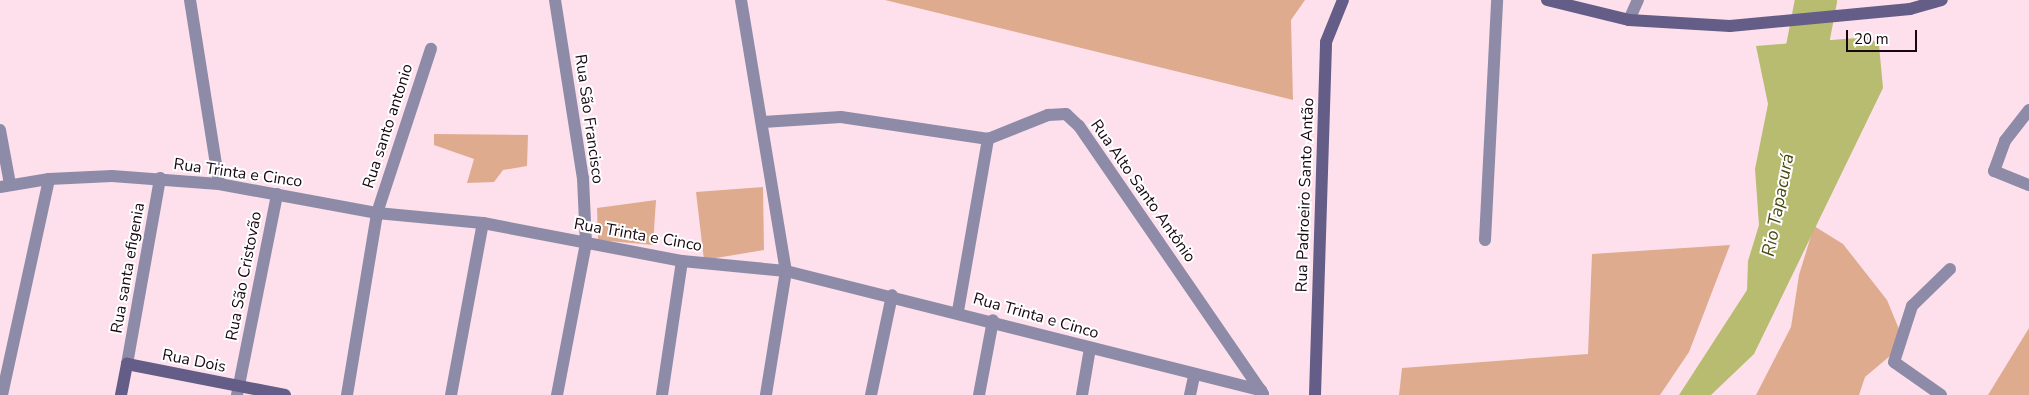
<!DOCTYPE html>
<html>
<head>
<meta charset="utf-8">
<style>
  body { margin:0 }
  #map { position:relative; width:2029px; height:395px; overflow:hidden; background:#fde0ec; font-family:"Nunito Sans",sans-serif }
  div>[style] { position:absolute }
  .green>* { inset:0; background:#dfab8e }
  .water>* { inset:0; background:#b8bc71 }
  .river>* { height:42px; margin:-21px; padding:0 21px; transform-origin:21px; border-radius:21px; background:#b8bc71 }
  .minor>* { height:12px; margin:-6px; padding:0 6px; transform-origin:6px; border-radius:6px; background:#8e8ba8 }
  .tertiary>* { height:12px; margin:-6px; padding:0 6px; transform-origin:6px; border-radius:6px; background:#8e8ba8 }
  .secondary>* { height:12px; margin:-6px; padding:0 6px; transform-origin:6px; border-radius:6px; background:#645d87 }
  span { translate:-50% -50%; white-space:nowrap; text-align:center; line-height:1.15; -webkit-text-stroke:4px #fff; paint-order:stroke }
  .street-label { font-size:16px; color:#170810 }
  .water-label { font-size:18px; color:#494a11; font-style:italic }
  .scale { position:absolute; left:1846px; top:30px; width:71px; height:22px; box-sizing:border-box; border:2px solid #170810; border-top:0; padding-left:6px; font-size:15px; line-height:18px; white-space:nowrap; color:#170810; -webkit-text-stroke:4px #fff; paint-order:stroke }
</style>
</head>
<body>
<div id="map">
  <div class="green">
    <div style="clip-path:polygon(885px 0,1305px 0,1291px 20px,1293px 100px)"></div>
    <div style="clip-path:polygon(434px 134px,528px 135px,527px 166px,503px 170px,494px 182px,467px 183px,474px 159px,434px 145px)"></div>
    <div style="clip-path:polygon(763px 187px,764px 250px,704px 260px,696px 192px)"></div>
    <div style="clip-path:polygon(656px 200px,653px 245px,598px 240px,597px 208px)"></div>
    <div style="clip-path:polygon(1814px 226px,1843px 244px,1887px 300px,1901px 334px,1897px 350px,1865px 377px,1859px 395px,1756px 395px,1791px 327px,1799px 275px)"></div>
    <div style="clip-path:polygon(1730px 245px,1689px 352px,1660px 395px,1399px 395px,1402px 368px,1588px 354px,1592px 254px)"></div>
    <div style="clip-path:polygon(2029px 328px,2029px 395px,1988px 395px)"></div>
  </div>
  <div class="water">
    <div style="clip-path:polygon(1869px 37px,1879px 45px,1883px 88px,1754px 354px,1711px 395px,1679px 395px,1747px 290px,1748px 261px,1759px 225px,1755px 169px,1768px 104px,1756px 46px)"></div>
  </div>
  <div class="river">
    <div style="left:1797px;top:100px;width:102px;rotate:-79.2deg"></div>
  </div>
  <div class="minor">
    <div style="left:190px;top:0;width:186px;rotate:81deg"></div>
    <div style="left:555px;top:0;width:180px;rotate:81.1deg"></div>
    <div style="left:583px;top:178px;width:65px;rotate:87.4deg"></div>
    <div style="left:586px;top:243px;width:155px;rotate:100.8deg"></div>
    <div style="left:741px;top:0;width:275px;rotate:80.6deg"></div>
    <div style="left:786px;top:271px;width:126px;rotate:99.2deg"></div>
    <div style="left:2029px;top:110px;width:39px;rotate:128deg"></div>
    <div style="left:2005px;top:141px;width:32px;rotate:110deg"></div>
    <div style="left:1994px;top:171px;width:38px;rotate:22deg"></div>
    <div style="left:763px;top:122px;width:78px;rotate:-3.7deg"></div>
    <div style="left:841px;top:117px;width:149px;rotate:8.5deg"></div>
    <div style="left:988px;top:139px;width:65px;rotate:-21.8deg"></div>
    <div style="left:1048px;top:115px;width:18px;rotate:-3deg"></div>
    <div style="left:1066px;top:114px;width:18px;rotate:43deg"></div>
    <div style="left:1079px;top:126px;width:325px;rotate:55.5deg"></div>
    <div style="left:0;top:130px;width:55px;rotate:79.5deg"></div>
    <div style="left:0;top:187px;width:50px;rotate:-9.3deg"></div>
    <div style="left:49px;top:179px;width:63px;rotate:-2.7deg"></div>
    <div style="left:112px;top:176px;width:107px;rotate:4.3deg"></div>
    <div style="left:219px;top:184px;width:161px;rotate:10.4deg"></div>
    <div style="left:377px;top:213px;width:106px;rotate:5.4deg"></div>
    <div style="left:483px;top:223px;width:203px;rotate:10.8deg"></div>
    <div style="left:682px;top:261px;width:104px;rotate:5.5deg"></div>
    <div style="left:786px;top:271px;width:490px;rotate:14.1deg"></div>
    <div style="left:1485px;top:240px;width:240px;rotate:-87.1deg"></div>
    <div style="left:958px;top:311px;width:175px;rotate:-80.1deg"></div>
    <div style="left:127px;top:364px;width:189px;rotate:-79.9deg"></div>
    <div style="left:2px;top:395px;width:221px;rotate:-77.7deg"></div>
    <div style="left:237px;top:395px;width:205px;rotate:-78.7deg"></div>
    <div style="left:347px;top:395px;width:184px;rotate:-80.6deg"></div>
    <div style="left:377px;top:213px;width:173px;rotate:-71.8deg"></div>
    <div style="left:451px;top:395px;width:175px;rotate:-79.5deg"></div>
    <div style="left:662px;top:395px;width:135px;rotate:-81.5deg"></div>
    <div style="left:871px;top:395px;width:102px;rotate:-78.1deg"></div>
    <div style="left:979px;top:395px;width:76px;rotate:-79.4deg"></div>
    <div style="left:1082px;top:395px;width:48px;rotate:-80.3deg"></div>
    <div style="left:1190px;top:395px;width:19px;rotate:-78deg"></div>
    <div style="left:1941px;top:395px;width:57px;rotate:-144.9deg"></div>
    <div style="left:1894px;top:362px;width:59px;rotate:-72.2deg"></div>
    <div style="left:1912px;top:306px;width:53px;rotate:-44.2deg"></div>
  </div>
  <div class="tertiary">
    <div style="left:1629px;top:20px;width:22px;rotate:-66deg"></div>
  </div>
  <div class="secondary">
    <div style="left:1547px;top:0;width:84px;rotate:13.7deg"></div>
    <div style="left:1629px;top:20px;width:101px;rotate:3.4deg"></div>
    <div style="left:1730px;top:26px;width:181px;rotate:-5.4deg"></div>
    <div style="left:1910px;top:9px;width:33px;rotate:-16deg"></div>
    <div style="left:121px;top:395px;width:32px;rotate:-79deg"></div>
    <div style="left:127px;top:364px;width:161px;rotate:11.1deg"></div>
    <div style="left:1315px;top:395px;width:353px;rotate:-88.2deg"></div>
    <div style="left:1326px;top:42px;width:45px;rotate:-68deg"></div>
  </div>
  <div class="street-label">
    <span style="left:589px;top:119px;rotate:82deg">Rua São Francisco</span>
    <span style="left:388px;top:126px;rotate:-72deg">Rua santo antonio</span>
    <span style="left:238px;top:173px;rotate:8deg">Rua Trinta e Cinco</span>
    <span style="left:1143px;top:191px;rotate:55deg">Rua Alto Santo Antônio</span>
    <span style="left:1305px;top:195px;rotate:-88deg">Rua Padroeiro Santo Antão</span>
    <span style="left:638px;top:235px;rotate:10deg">Rua Trinta e Cinco</span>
    <span style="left:128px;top:268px;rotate:-80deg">Rua santa efigenia</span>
    <span style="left:244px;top:276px;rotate:-79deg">Rua São Cristovão</span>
    <span style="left:1036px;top:316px;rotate:16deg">Rua Trinta e Cinco</span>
    <span style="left:194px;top:361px;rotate:11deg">Rua Dois</span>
  </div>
  <div class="water-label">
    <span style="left:1778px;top:205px;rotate:-79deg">Rio Tapacurá</span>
  </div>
  <div class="scale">20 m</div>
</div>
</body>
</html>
